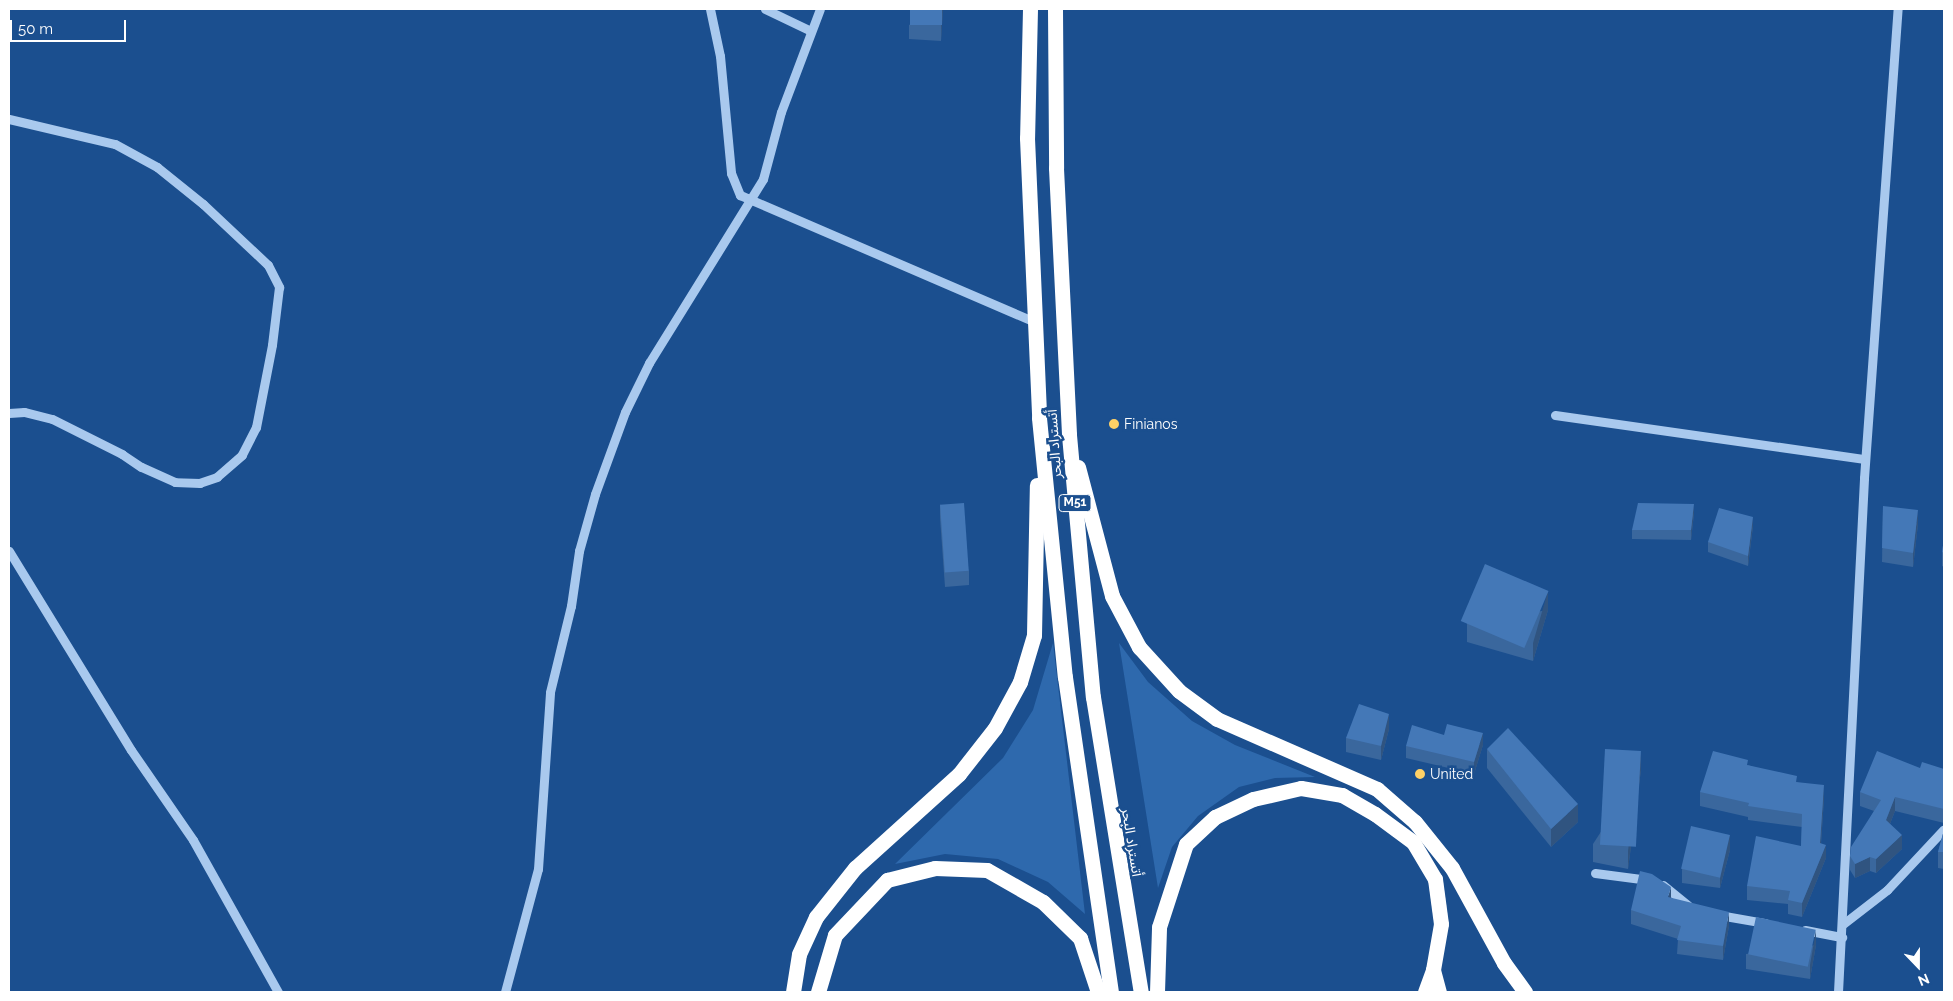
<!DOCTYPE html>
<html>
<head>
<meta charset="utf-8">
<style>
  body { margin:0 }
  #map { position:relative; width:1953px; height:1001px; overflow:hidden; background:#1b4f8f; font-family:Raleway,"Noto Sans Arabic",sans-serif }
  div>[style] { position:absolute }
  .green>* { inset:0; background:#2e69ad }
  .minor>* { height:9px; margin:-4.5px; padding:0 4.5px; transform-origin:4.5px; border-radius:4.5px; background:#a9c9ee }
  .highway>* { height:15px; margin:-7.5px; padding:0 7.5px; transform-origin:7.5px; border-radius:7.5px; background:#fff }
  .wall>* { inset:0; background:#3a679d }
  .shaded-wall>* { inset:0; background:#305480 }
  .building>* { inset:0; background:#4478b7; transform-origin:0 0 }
  .dots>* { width:14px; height:14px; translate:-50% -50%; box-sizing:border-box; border:2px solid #1b4f8f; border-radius:50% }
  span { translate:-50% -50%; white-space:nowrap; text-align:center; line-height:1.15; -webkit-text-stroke:5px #1b4f8f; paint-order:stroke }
  .shield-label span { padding:1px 4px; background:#1b4f8f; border:1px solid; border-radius:4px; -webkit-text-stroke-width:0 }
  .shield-label { font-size:12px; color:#fff; font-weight:700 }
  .poi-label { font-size:14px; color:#fff }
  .left { translate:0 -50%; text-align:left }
  .street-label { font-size:14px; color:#fff }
  .frame { position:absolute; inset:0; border:10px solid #fff; pointer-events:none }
  .north { position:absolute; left:1893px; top:941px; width:50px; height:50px; -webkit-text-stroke:4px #1b4f8f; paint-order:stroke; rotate:158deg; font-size:14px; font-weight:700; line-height:20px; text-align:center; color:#fff }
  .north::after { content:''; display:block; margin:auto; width:18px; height:22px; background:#fff; clip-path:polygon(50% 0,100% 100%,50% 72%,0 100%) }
  .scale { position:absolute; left:10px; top:20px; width:116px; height:22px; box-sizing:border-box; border:2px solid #fff; border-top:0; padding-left:6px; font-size:15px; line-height:18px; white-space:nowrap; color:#fff; -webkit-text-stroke:4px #1b4f8f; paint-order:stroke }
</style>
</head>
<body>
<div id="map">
  <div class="green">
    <div style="clip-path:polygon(1053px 643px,1085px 914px,1048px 882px,998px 859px,945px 854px,895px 864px,1003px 758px,1033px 710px)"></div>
    <div style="clip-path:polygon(1119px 643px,1148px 682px,1192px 721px,1235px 745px,1315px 777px,1275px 778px,1239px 787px,1198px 816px,1172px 847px,1158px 888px)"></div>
  </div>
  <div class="minor">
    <div style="left:710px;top:9px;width:48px;rotate:78deg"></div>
    <div style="left:720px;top:56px;width:118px;rotate:84.6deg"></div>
    <div style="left:731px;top:173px;width:24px;rotate:68deg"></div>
    <div style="left:740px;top:195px;width:319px;rotate:23.3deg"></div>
    <div style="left:765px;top:9px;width:51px;rotate:25.6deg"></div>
    <div style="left:9px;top:119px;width:109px;rotate:13.3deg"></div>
    <div style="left:115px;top:144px;width:48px;rotate:28.7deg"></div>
    <div style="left:157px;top:167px;width:59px;rotate:38.8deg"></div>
    <div style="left:203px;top:204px;width:89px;rotate:43.2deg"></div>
    <div style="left:268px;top:265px;width:25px;rotate:63deg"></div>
    <div style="left:279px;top:287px;width:58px;rotate:96.9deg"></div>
    <div style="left:272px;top:345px;width:84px;rotate:101deg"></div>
    <div style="left:256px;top:427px;width:31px;rotate:117deg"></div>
    <div style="left:242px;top:455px;width:33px;rotate:139deg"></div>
    <div style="left:217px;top:477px;width:18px;rotate:161deg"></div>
    <div style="left:200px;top:483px;width:25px;rotate:-178deg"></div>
    <div style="left:175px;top:482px;width:37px;rotate:-156deg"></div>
    <div style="left:141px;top:467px;width:23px;rotate:-146deg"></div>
    <div style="left:122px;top:454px;width:78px;rotate:-153.4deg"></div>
    <div style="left:52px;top:419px;width:29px;rotate:-166deg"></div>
    <div style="left:24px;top:412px;width:15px;rotate:176deg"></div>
    <div style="left:1555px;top:415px;width:313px;rotate:8.1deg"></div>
    <div style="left:9px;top:551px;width:233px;rotate:58.5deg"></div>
    <div style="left:131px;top:750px;width:109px;rotate:55.4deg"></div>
    <div style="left:193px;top:840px;width:174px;rotate:60.8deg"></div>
    <div style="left:1595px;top:873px;width:54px;rotate:7.4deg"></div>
    <div style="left:1663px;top:885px;width:32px;rotate:39deg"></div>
    <div style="left:1719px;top:915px;width:47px;rotate:9.9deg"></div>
    <div style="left:1843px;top:924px;width:56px;rotate:-37.7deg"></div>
    <div style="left:1887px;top:890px;width:83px;rotate:-46.9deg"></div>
    <div style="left:1805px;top:930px;width:38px;rotate:11deg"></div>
    <div style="left:505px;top:992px;width:127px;rotate:-75deg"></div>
    <div style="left:538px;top:869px;width:177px;rotate:-86.1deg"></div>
    <div style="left:550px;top:692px;width:89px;rotate:-76.3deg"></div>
    <div style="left:571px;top:606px;width:56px;rotate:-81.7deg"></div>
    <div style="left:579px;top:551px;width:59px;rotate:-74.3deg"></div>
    <div style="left:595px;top:494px;width:87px;rotate:-69.9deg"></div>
    <div style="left:625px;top:412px;width:55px;rotate:-63.9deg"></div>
    <div style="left:649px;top:363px;width:216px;rotate:-58.2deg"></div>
    <div style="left:763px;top:179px;width:69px;rotate:-75deg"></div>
    <div style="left:781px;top:112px;width:110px;rotate:-69.3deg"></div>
    <div style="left:1838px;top:992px;width:515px;rotate:-87.1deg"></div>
    <div style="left:1864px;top:478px;width:470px;rotate:-85.9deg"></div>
  </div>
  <div class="highway">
    <div style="left:1030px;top:9px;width:129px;rotate:91.3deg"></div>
    <div style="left:1027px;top:138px;width:280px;rotate:87.5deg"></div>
    <div style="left:1039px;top:418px;width:260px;rotate:84.3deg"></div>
    <div style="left:1065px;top:677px;width:318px;rotate:81.7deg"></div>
    <div style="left:1055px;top:9px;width:159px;rotate:89.6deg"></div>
    <div style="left:1056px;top:168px;width:267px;rotate:87.2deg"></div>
    <div style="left:1069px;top:435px;width:263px;rotate:84.8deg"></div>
    <div style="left:1093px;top:697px;width:299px;rotate:80.8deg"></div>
    <div style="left:1078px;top:467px;width:133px;rotate:75.2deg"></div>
    <div style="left:1112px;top:596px;width:58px;rotate:62.1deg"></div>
    <div style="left:1139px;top:647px;width:59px;rotate:47.7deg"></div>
    <div style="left:1179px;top:691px;width:47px;rotate:36.4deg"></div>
    <div style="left:1217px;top:719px;width:175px;rotate:23.6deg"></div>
    <div style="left:1377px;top:789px;width:50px;rotate:41deg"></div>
    <div style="left:1415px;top:822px;width:59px;rotate:51.2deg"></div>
    <div style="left:1452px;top:868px;width:108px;rotate:61.3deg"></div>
    <div style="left:1504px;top:963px;width:36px;rotate:54deg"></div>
    <div style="left:1433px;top:970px;width:23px;rotate:75deg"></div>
    <div style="left:793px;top:992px;width:38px;rotate:-81deg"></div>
    <div style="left:799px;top:954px;width:41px;rotate:-65.3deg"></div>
    <div style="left:816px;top:917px;width:63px;rotate:-51.5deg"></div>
    <div style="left:855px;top:868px;width:140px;rotate:-42.1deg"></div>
    <div style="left:959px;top:774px;width:58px;rotate:-52deg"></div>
    <div style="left:995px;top:728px;width:52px;rotate:-61.5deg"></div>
    <div style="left:1020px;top:682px;width:49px;rotate:-73.4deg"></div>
    <div style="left:1034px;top:635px;width:150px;rotate:-88.9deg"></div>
    <div style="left:818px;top:992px;width:59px;rotate:-73.4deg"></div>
    <div style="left:835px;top:935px;width:76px;rotate:-46.6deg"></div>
    <div style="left:887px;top:880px;width:49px;rotate:-14deg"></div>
    <div style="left:935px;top:868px;width:52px;rotate:2.2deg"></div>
    <div style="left:987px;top:870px;width:64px;rotate:29.7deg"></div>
    <div style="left:1043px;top:902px;width:52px;rotate:44.2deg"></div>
    <div style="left:1080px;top:938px;width:57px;rotate:71.6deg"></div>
    <div style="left:1157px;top:992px;width:65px;rotate:-88.2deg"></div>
    <div style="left:1159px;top:927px;width:87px;rotate:-72deg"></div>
    <div style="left:1186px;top:844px;width:40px;rotate:-43deg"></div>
    <div style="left:1215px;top:817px;width:42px;rotate:-25.3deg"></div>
    <div style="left:1253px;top:799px;width:49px;rotate:-12.9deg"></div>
    <div style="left:1301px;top:788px;width:42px;rotate:9.7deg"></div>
    <div style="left:1342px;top:795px;width:38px;rotate:30deg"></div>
    <div style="left:1375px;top:814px;width:47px;rotate:36.4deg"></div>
    <div style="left:1413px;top:842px;width:43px;rotate:59.3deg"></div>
    <div style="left:1435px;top:879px;width:45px;rotate:82.4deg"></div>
    <div style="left:1441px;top:924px;width:47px;rotate:99.9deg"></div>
    <div style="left:1433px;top:970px;width:23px;rotate:110deg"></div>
  </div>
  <div class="wall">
    <div style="clip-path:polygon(943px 9px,941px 41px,909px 39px,909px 25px)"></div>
    <div style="clip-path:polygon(940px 504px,969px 571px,969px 585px,945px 587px,940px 518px)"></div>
    <div style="clip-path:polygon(1883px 506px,1918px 524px,1913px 567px,1882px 562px)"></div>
    <div style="clip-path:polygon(1694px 513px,1691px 540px,1632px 539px,1632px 530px)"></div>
    <div style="clip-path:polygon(1753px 526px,1748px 566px,1708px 552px,1708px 542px)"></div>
    <div style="clip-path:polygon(1944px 539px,1944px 567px,1942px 566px,1942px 552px)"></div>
    <div style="clip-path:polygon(1548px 610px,1533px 661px,1467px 642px,1467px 623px)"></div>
    <div style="clip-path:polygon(1389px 729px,1381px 760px,1346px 752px,1346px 738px)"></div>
    <div style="clip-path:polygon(1444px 735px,1483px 745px,1474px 774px,1406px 758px,1406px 746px)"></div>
    <div style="clip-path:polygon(1487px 749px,1578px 822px,1551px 847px,1487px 768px)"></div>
    <div style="clip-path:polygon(1748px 765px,1797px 782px,1824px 798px,1821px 844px,1826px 858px,1802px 917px,1788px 914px,1788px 904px,1747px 900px,1747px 886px,1801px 846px,1802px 827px,1748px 820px,1748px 817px,1700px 806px,1700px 792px)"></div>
    <div style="clip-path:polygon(1920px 768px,1944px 769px,1944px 823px,1895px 811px,1890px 824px,1902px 849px,1876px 873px,1870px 871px,1855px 878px,1850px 870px,1850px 856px,1874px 811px,1860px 806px,1860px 792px)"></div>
    <div style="clip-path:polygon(1641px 770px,1628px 869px,1593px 862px,1593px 844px)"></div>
    <div style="clip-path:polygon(1944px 830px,1944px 869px,1938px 868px,1938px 852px)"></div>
    <div style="clip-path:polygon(1730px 850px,1720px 888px,1682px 883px,1682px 869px)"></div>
    <div style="clip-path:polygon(1671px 898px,1729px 926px,1723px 960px,1677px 954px,1678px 939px,1631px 924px,1631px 910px)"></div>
    <div style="clip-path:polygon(1816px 945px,1810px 979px,1746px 969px,1746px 954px)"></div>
  </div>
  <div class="shaded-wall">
    <div style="clip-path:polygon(942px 9px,943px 9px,941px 41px,941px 26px)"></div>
    <div style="clip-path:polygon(1694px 504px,1694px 513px,1691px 540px,1691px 530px)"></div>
    <div style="clip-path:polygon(1918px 510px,1918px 524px,1913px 567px,1913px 553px)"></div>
    <div style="clip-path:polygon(1753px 517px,1753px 526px,1748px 566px,1748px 556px)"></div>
    <div style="clip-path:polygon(1548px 591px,1548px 610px,1533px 661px,1533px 643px)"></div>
    <div style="clip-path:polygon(1389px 714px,1389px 729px,1381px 760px,1381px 746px)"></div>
    <div style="clip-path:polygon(1483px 733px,1483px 745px,1474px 774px,1474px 762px)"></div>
    <div style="clip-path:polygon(1641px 751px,1641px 770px,1628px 869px,1628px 851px)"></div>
    <div style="clip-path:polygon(1824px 785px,1824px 798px,1820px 857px,1820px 843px)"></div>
    <div style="clip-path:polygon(1895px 797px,1895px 811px,1886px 834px,1886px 820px)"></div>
    <div style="clip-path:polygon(1578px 804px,1578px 822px,1551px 847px,1551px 829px)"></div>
    <div style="clip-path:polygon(1730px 835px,1730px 850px,1720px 888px,1720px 874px)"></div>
    <div style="clip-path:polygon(1902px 835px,1902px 849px,1876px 873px,1876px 859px)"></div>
    <div style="clip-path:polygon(1826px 845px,1826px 858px,1802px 917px,1802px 903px)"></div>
    <div style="clip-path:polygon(1870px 857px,1870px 871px,1855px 878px,1855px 864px)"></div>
    <div style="clip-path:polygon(1671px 887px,1671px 901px,1668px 897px)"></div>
    <div style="clip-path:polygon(1729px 912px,1729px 926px,1723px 960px,1723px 946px)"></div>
    <div style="clip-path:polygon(1816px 930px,1816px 945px,1810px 979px,1810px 965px)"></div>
  </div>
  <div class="building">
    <div style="left:910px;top:9px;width:32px;height:16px"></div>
    <div style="left:964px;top:503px;width:68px;height:24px;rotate:86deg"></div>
    <div style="clip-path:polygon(1638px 503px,1694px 504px,1691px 530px,1632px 530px)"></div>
    <div style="clip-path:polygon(1883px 506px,1918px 510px,1913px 553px,1882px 548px)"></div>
    <div style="clip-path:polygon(1719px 508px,1753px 517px,1748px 556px,1708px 542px)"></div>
    <div style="clip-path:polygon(1944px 539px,1944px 553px,1942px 552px)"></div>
    <div style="left:1485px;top:564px;width:69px;height:62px;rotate:23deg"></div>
    <div style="clip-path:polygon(1359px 704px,1389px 714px,1381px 746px,1346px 738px)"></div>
    <div style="clip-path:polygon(1447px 724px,1483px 733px,1474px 762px,1406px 746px,1412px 725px,1444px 735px)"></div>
    <div style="clip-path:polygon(1508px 728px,1578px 804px,1551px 829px,1487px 749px)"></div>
    <div style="left:1605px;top:749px;width:36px;height:96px;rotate:3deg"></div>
    <div style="clip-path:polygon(1713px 751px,1748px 760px,1747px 765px,1797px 776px,1796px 782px,1824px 785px,1820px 843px,1826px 845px,1802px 903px,1788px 900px,1790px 891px,1747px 886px,1756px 836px,1801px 846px,1802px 814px,1748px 806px,1749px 803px,1700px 792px)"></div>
    <div style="clip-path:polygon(1877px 751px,1920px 768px,1922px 762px,1944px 769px,1944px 809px,1895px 797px,1886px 820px,1902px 835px,1876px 859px,1870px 857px,1855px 864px,1850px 856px,1851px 847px,1881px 800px,1860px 792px)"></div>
    <div style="left:1691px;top:826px;width:40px;height:44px;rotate:13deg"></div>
    <div style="clip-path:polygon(1944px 830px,1944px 852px,1938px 852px)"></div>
    <div style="clip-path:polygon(1640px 871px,1652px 874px,1671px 887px,1668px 897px,1729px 912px,1723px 946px,1677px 940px,1681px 926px,1631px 910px)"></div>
    <div style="left:1756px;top:917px;width:61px;height:38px;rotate:12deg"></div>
  </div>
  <div class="dots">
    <div style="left:1114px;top:424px;background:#ffd166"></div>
    <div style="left:1420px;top:774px;background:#ffd166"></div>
  </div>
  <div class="shield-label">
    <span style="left:1075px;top:503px">M51</span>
  </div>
  <div class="poi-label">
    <span class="left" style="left:1124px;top:424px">Finianos</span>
    <span class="left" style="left:1430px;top:774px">United</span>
  </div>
  <div class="street-label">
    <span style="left:1054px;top:444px;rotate:-94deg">أتستراد البحر</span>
    <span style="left:1132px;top:842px;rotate:81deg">أتستراد البحر</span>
  </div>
  <div class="frame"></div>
  <div class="north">N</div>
  <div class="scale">50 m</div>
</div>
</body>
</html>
